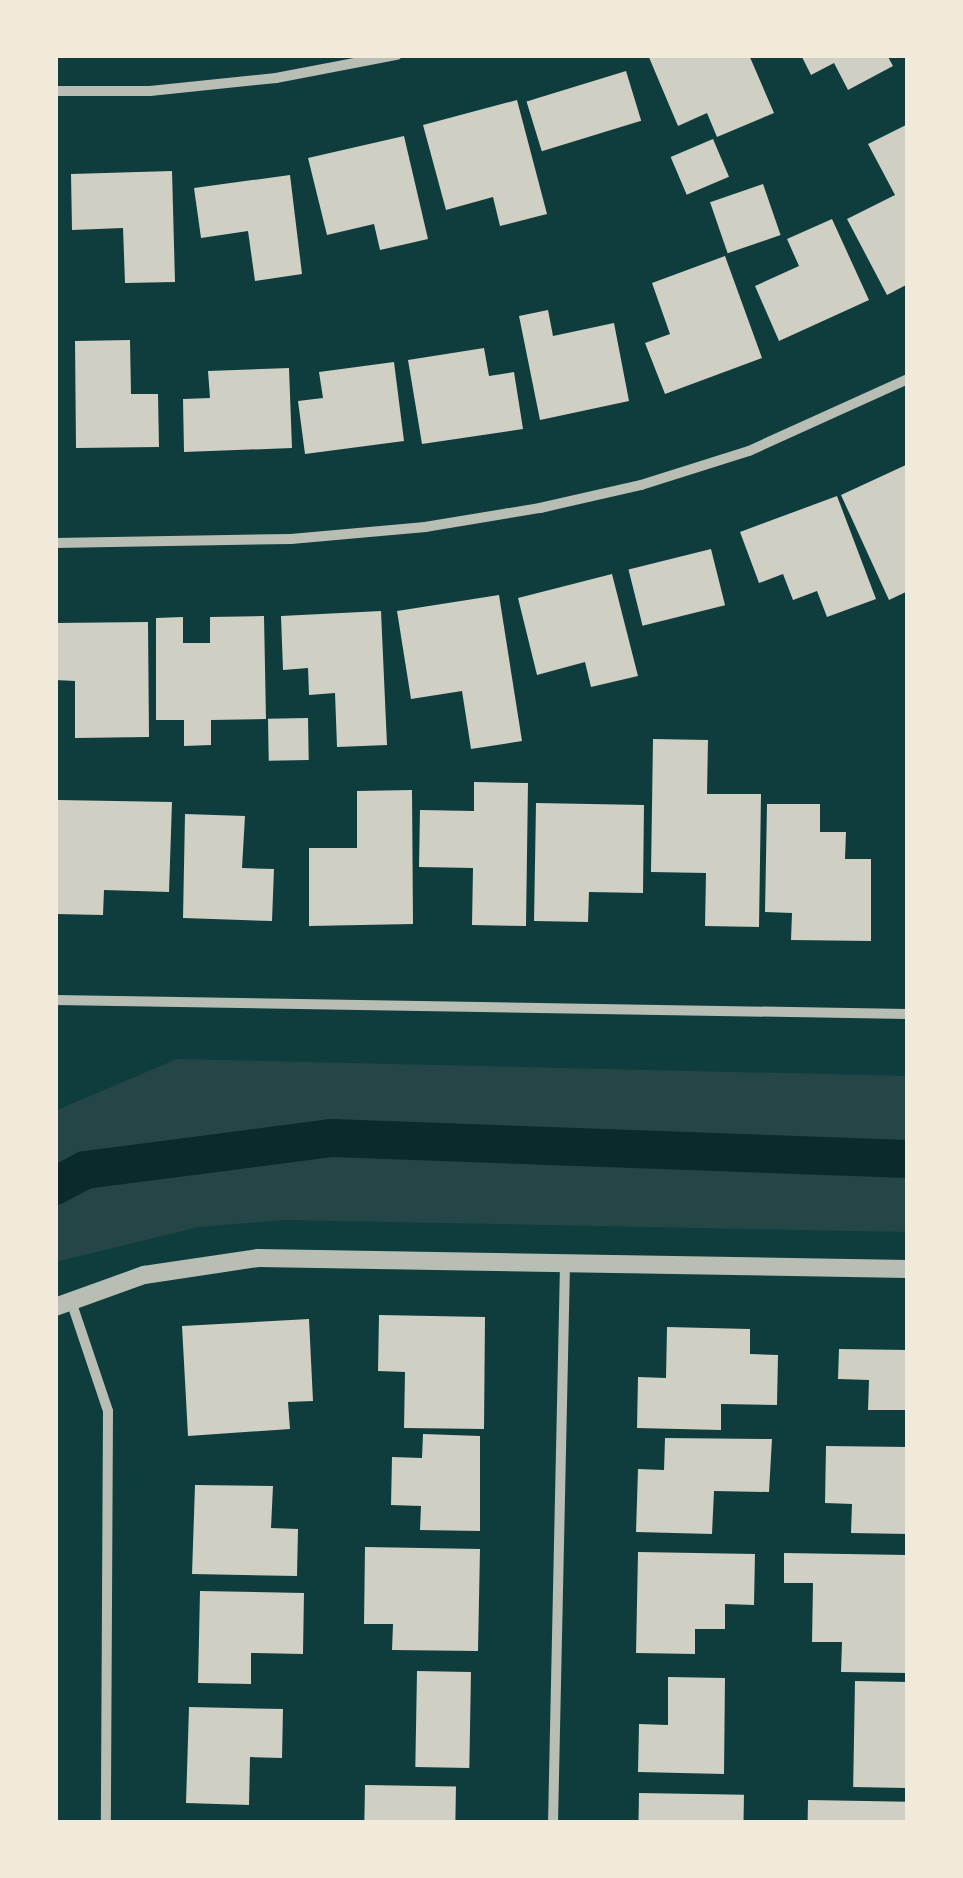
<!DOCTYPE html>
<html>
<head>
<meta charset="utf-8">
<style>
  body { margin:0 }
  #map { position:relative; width:963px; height:1878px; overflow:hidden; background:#0f3d3e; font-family:"DejaVu Sans",sans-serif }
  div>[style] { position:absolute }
  .green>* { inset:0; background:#244646 }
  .canal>* { height:38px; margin:-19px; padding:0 19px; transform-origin:19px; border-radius:19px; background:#0a2a2b }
  .building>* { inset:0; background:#cfcfc3; transform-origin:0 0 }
  .minor>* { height:10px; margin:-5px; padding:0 5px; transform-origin:5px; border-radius:5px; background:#b8beb3 }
  .tertiary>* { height:18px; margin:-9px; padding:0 9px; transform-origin:9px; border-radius:9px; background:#b8beb3 }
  span { translate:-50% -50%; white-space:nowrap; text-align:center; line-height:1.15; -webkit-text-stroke:9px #f1e9da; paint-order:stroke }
  .frame { position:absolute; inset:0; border:58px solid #f1e9da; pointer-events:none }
</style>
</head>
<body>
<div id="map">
  <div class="green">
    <div style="clip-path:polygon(177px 1059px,908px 1076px,908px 1232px,285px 1220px,199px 1227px,55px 1262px,55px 1111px)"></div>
  </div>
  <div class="canal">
    <div style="left:55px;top:1186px;width:34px;rotate:-28deg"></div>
    <div style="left:85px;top:1170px;width:249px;rotate:-7.4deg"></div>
    <div style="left:332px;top:1138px;width:576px;rotate:2.09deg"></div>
  </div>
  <div class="building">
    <div style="clip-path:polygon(648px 55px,749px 55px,774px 113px,717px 137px,707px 113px,678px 126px)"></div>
    <div style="clip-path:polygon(801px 55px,887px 55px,893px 66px,848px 90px,834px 63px,811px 75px)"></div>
    <div style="left:626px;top:71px;width:52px;height:104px;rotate:73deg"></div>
    <div style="clip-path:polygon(517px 100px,547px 214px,500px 226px,493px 197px,446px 210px,423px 125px)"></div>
    <div style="clip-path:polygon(908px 124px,908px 284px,887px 295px,847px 219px,895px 195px,868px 144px)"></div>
    <div style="clip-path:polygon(404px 136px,428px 239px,380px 250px,374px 224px,327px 235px,308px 158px)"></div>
    <div style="left:713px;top:139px;width:41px;height:46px;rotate:67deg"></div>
    <div style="clip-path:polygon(172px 171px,175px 282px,125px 283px,123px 228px,72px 230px,71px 174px)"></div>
    <div style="clip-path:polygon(290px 175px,302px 274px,255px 281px,248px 231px,201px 238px,194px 188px)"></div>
    <div style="left:763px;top:184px;width:54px;height:56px;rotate:71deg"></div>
    <div style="clip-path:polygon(832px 219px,869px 300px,779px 341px,755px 286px,799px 266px,787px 239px)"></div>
    <div style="clip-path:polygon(725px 256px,762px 358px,665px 394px,645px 343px,670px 334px,652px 283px)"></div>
    <div style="clip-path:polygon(548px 310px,553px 336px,614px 323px,629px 401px,540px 420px,519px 316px)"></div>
    <div style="clip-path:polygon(130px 340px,131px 394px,158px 394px,159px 447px,76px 448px,75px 341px)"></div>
    <div style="clip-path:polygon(484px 348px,489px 376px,514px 372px,523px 429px,422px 444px,408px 360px)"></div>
    <div style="clip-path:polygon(394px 362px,404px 441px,305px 454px,298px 401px,323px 398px,319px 372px)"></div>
    <div style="clip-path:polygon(289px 368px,292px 448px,184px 452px,183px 399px,210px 398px,208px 371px)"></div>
    <div style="clip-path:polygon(908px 464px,908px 591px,889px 600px,841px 495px)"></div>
    <div style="clip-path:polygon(837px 496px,876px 599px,827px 617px,817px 591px,793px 600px,783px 574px,759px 583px,740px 532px)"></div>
    <div style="left:711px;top:549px;width:58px;height:85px;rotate:76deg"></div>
    <div style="clip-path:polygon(612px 574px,638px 676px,591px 687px,585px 662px,537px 675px,518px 598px)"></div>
    <div style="clip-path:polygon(499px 595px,522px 741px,471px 749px,462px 691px,411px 699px,397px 611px)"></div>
    <div style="clip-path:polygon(381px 611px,387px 745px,337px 747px,335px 693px,309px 695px,308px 668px,283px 670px,281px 616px)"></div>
    <div style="clip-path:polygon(264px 616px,266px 719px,211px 720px,211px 745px,184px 746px,184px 720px,156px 720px,156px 618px,183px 617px,183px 643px,210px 643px,210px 617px)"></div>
    <div style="clip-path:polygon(148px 622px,149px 737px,75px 738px,75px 681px,55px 680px,55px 623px)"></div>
    <div style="left:308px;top:718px;width:42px;height:40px;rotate:89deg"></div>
    <div style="clip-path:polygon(653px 739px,708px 740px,707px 794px,761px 794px,759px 927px,705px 926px,706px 873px,651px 872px)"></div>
    <div style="clip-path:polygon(474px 782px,528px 783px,526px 926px,472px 925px,473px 868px,419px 867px,420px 810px,474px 811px)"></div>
    <div style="clip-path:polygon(412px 790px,413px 924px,309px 926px,309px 848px,357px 848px,357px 791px)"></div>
    <div style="clip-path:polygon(58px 800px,172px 802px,169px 892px,104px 890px,103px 915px,55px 914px)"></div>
    <div style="clip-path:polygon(536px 803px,644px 805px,643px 893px,589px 892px,588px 922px,534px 921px)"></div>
    <div style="clip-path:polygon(767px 804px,820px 804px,820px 832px,846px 832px,845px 859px,871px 859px,871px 941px,791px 940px,792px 913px,765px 912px)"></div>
    <div style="clip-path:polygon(185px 814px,245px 816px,242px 868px,274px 869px,272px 921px,183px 918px)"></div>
    <div style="clip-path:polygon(379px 1315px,485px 1317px,484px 1429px,404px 1428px,405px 1372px,378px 1371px)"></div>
    <div style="clip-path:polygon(309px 1319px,313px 1401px,288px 1402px,290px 1429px,188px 1436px,182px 1326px)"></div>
    <div style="clip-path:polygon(667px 1327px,750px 1329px,750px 1354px,778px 1355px,777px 1405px,721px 1404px,721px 1430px,637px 1428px,638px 1377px,666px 1378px)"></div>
    <div style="clip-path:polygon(839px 1349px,908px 1350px,908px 1410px,868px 1410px,869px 1380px,838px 1379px)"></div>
    <div style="clip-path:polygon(423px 1434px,480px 1436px,480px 1531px,420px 1530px,421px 1506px,391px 1505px,392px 1457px,422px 1458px)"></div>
    <div style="clip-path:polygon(665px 1438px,772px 1439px,769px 1492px,714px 1491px,712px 1534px,636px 1532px,638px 1469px,664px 1470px)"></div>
    <div style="clip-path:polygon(826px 1446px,908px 1447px,908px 1534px,851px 1533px,852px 1504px,825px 1503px)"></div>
    <div style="clip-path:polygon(195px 1485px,273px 1486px,271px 1528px,298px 1529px,297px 1576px,192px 1574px)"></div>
    <div style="clip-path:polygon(365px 1547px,480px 1549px,478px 1651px,392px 1650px,393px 1624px,364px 1624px)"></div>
    <div style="clip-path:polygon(638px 1552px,755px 1554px,754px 1605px,725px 1604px,725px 1629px,695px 1629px,695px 1654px,636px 1653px)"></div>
    <div style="clip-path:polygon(784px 1553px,908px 1555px,908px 1673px,841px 1672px,842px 1642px,812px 1642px,813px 1583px,784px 1583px)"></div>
    <div style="clip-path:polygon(200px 1591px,304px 1593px,303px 1654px,251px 1653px,251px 1684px,198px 1683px)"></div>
    <div style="left:417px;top:1671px;width:54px;height:96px;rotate:1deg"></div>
    <div style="clip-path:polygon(668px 1677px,725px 1678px,724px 1774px,638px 1772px,639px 1724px,668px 1725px)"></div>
    <div style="left:855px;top:1681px;width:53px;height:106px;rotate:1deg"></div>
    <div style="clip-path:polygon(189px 1707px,283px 1709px,282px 1758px,250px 1757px,249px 1805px,186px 1803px)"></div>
    <div style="left:365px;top:1785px;width:91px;height:38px;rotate:1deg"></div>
    <div style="left:639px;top:1793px;width:105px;height:30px;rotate:1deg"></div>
    <div style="left:808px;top:1800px;width:100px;height:23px;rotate:1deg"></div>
  </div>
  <div class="minor">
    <div style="left:55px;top:91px;width:95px"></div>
    <div style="left:150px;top:91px;width:127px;rotate:-5.9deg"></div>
    <div style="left:276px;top:78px;width:123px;rotate:-10.8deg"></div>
    <div style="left:55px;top:543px;width:236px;rotate:-1deg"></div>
    <div style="left:291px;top:539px;width:135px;rotate:-5.1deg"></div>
    <div style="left:425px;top:527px;width:117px;rotate:-9.4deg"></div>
    <div style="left:540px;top:508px;width:104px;rotate:-12.8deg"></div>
    <div style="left:641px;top:485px;width:113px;rotate:-17.5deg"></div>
    <div style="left:749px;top:451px;width:175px;rotate:-24.4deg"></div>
    <div style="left:55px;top:1000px;width:853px;rotate:0.94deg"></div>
    <div style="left:71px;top:1301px;width:116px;rotate:71.4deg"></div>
    <div style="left:108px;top:1411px;width:412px;rotate:90.3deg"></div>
    <div style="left:553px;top:1823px;width:560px;rotate:-88.77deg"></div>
  </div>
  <div class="tertiary">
    <div style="left:55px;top:1307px;width:95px;rotate:-19.8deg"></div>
    <div style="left:144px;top:1275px;width:115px;rotate:-8.5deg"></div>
    <div style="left:258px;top:1258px;width:650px;rotate:0.97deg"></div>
  </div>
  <div class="frame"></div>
</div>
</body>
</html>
